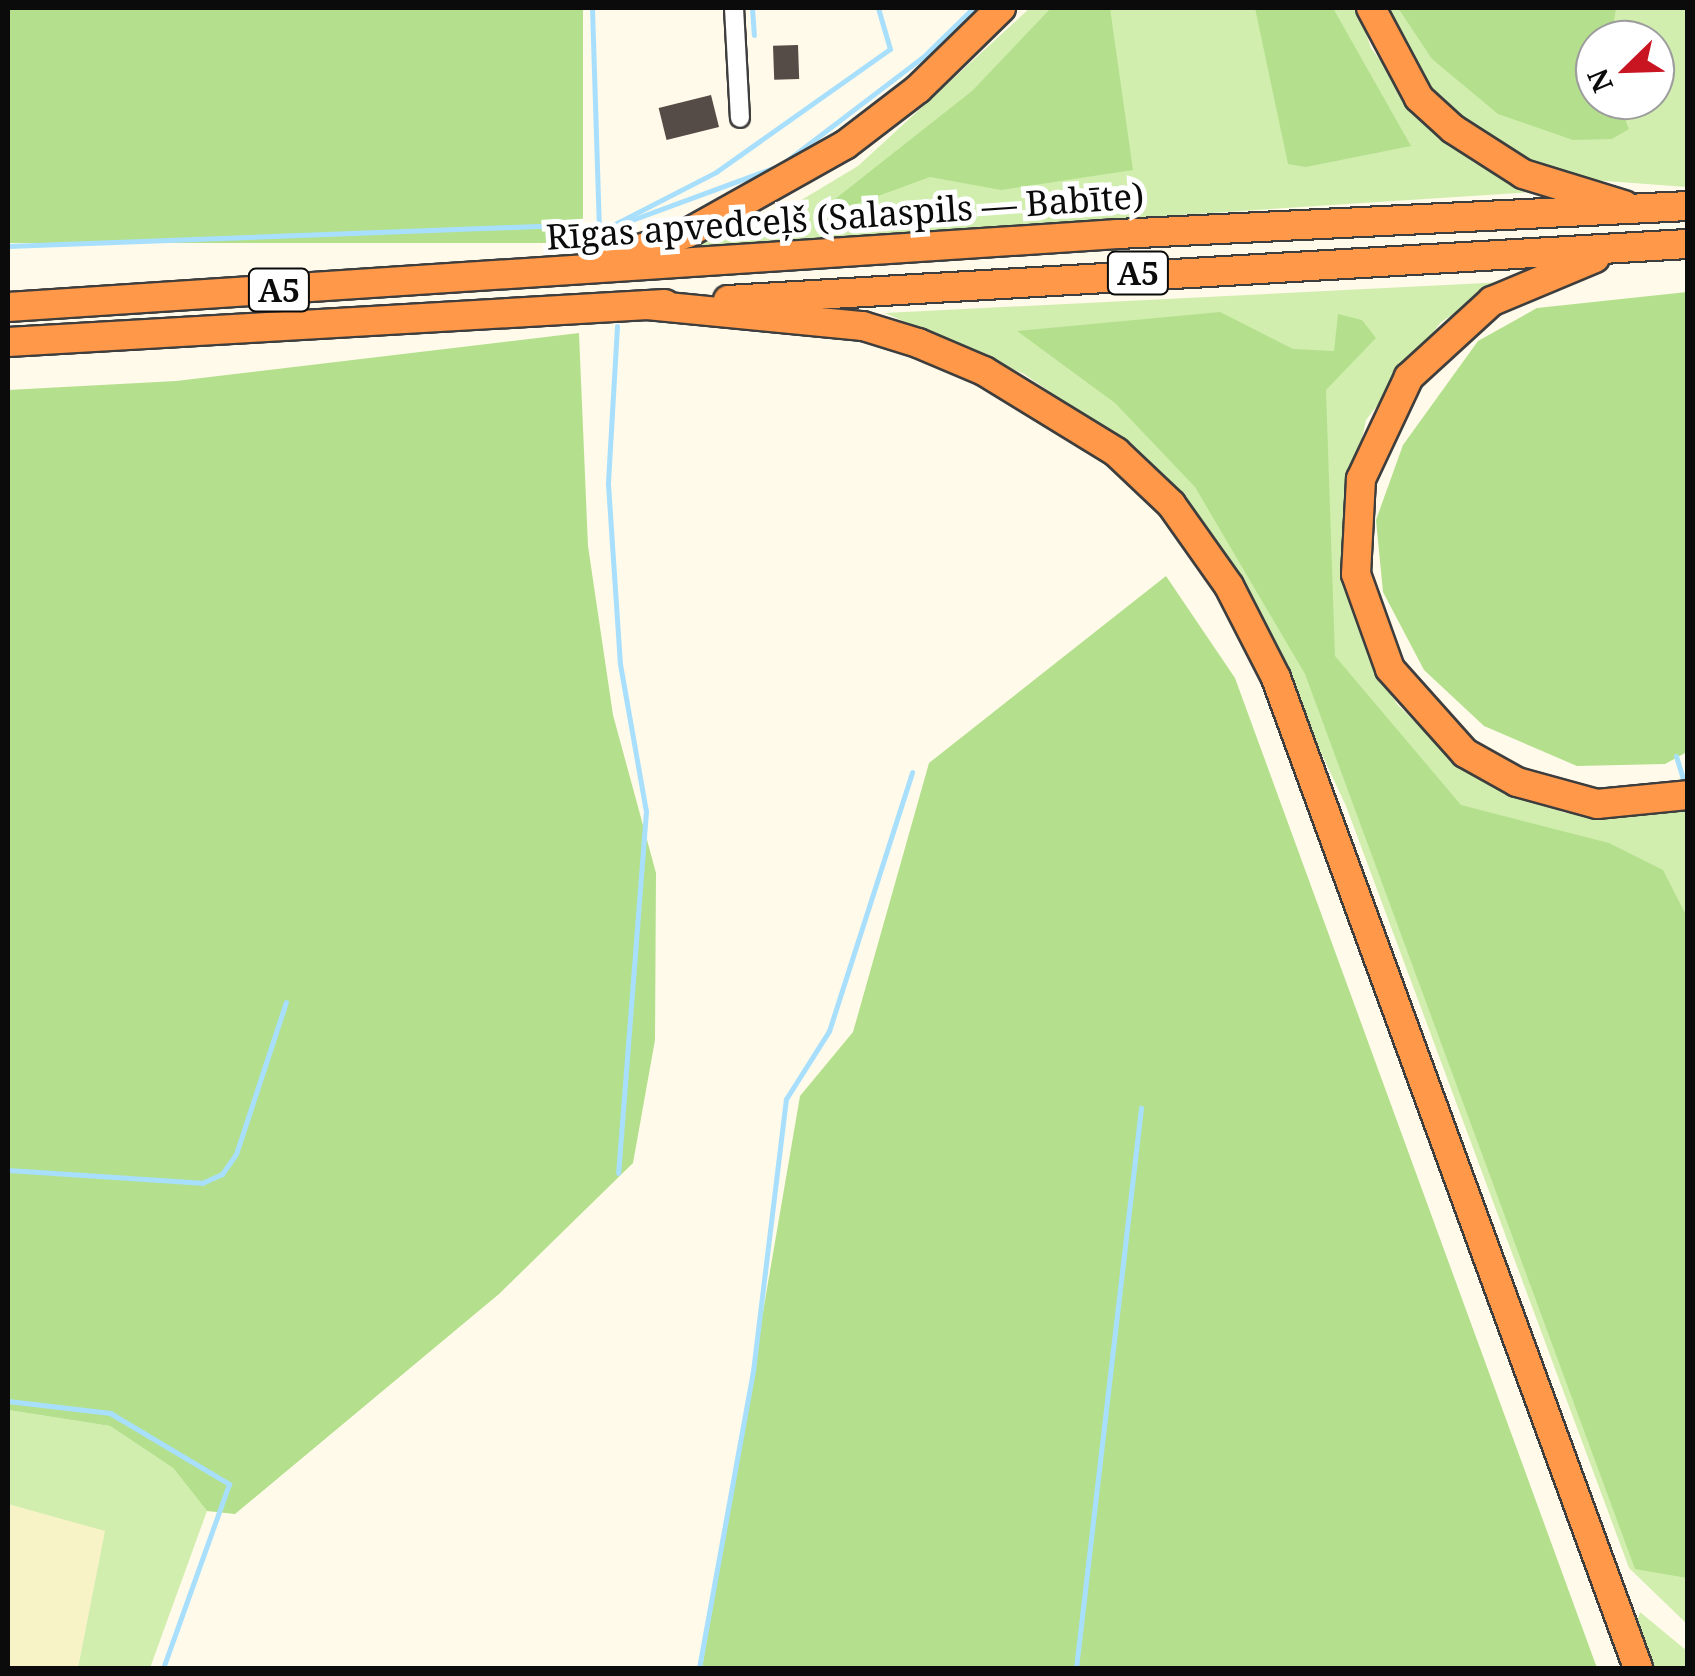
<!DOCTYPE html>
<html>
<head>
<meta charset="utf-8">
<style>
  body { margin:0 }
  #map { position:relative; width:1695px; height:1676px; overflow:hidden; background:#fffaea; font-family:"Noto Serif",serif }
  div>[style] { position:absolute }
  .farmland>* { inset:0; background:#f8f3c7 }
  .green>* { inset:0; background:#d1eeaf }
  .forest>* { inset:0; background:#b4e08d; transform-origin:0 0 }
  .stream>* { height:5px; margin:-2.5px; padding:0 2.5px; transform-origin:2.5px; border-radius:2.5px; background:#a8dffd }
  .building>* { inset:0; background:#554c47; transform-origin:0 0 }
  .roads { filter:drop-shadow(2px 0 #3e3e3e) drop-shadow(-2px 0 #3e3e3e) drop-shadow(0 2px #3e3e3e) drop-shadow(0 -2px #3e3e3e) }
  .minor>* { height:18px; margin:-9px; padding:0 9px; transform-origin:9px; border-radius:9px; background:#fff }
  .highway>* { height:28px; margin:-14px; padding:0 14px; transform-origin:14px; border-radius:14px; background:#ff9848 }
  span { translate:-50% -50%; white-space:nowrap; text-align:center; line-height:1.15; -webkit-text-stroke:10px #fff; paint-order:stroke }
  .shield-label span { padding:2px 8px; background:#fff; border:2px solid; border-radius:8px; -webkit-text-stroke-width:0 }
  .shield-label { font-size:32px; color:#0b0b0b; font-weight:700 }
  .street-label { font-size:35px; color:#0b0b0b }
  .frame { position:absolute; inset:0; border:10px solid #0b0b0b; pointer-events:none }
  .north { position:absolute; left:1575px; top:20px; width:100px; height:100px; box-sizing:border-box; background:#fff; border:2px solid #9d9d9d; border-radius:50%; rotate:247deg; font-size:28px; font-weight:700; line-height:40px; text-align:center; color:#0b0b0b }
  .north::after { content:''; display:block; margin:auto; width:35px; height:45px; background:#c91522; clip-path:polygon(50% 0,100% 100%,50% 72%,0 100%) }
</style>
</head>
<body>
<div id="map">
  <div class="farmland">
    <div style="clip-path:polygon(8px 1504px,106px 1530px,78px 1668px,8px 1668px)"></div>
  </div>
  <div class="green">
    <div style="clip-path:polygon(1030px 8px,1357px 8px,1371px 48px,1431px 128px,1473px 162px,1532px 192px,688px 247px,768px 220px,858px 166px)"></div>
    <div style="clip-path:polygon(evenodd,1384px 8px,1687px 8px,1687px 187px,1552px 177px,1496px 146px,1430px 90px,1384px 8px,1595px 40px,1655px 40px,1655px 100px,1595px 100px,1595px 40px)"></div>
    <div style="clip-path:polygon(1505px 282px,1441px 322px,1366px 420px,1342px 529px,1344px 581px,1372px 664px,1397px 704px,1465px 772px,1565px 813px,1687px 807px,1687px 1624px,1629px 1568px,1346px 806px,1245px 590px,1125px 443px,1024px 374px,885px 313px)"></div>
    <div style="clip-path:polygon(8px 1410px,110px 1426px,173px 1468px,207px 1511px,150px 1668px,78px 1668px,105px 1531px,8px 1504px)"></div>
    <div style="clip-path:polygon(1640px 1612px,1687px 1651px,1687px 1668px,1651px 1668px,1636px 1626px)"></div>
  </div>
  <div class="forest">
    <div style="left:8px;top:8px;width:575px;height:235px"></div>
    <div style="clip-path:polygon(1051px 8px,1110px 8px,1133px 170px,1001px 190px,930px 177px,848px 207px,830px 203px,972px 91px)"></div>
    <div style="clip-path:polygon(1255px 8px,1333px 8px,1411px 146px,1306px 167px,1288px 164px)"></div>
    <div style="clip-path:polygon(1398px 8px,1616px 8px,1611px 40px,1595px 40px,1595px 100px,1617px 100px,1629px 129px,1612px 139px,1573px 140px,1498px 114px,1432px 59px)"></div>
    <div style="clip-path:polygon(1687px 292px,1687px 752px,1665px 764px,1577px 766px,1484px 726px,1424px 670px,1383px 592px,1376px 520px,1403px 445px,1478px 341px,1537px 308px)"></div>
    <div style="clip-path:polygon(1220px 312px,1293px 349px,1334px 351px,1338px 314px,1362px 320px,1376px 338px,1326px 390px,1335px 656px,1461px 805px,1609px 843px,1663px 870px,1687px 917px,1687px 1578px,1635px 1569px,1305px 674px,1195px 487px,1115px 403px,1017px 331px)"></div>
    <div style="clip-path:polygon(579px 333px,588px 546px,613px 715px,656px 873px,655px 1040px,633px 1163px,499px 1294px,235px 1514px,207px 1511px,173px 1468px,110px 1426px,8px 1410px,8px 390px,176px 381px)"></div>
    <div style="clip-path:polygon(1166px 576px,1235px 678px,1597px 1668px,702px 1668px,800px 1096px,853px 1032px,929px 763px)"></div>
  </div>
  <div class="stream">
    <div style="left:592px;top:8px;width:224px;rotate:88.2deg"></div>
    <div style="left:752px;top:8px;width:27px;rotate:86deg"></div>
    <div style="left:615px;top:224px;width:114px;rotate:-27.2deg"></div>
    <div style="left:716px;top:172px;width:213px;rotate:-35.3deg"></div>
    <div style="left:890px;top:49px;width:43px;rotate:-106.3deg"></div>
    <div style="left:8px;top:246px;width:530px;rotate:-2.16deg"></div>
    <div style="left:538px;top:226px;width:61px;rotate:5.6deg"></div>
    <div style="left:599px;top:232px;width:194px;rotate:-20.2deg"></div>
    <div style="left:781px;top:165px;width:178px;rotate:-37.3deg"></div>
    <div style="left:923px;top:57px;width:70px;rotate:-44.4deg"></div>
    <div style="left:617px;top:326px;width:158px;rotate:93.3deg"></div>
    <div style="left:608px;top:484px;width:180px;rotate:86.2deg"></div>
    <div style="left:620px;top:664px;width:149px;rotate:80deg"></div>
    <div style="left:646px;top:811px;width:363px;rotate:94.4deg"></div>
    <div style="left:1676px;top:756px;width:27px;rotate:73deg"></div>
    <div style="left:8px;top:1170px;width:194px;rotate:3.8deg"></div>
    <div style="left:202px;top:1183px;width:22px;rotate:-24deg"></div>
    <div style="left:222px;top:1174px;width:24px;rotate:-55deg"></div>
    <div style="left:236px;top:1154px;width:160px;rotate:-71.8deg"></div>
    <div style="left:8px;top:1401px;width:103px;rotate:6.7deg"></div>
    <div style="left:110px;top:1413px;width:139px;rotate:30.8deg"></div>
    <div style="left:229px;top:1484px;width:195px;rotate:109.7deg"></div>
    <div style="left:699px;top:1668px;width:302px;rotate:-79.7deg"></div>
    <div style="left:753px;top:1371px;width:274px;rotate:-83.1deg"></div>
    <div style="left:786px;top:1099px;width:80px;rotate:-57.7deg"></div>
    <div style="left:829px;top:1031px;width:272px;rotate:-72.2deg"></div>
    <div style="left:1076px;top:1668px;width:564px;rotate:-83.38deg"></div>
  </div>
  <div class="building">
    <div style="left:798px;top:45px;width:34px;height:25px;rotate:88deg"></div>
    <div style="left:711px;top:95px;width:33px;height:54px;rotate:76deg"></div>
  </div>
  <div class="roads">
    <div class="minor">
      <div style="left:734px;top:8px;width:110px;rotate:86.9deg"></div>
    </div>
    <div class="highway">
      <div style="left:1371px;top:8px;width:102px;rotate:61.9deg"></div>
      <div style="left:1419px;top:98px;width:46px;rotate:42.4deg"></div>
      <div style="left:1453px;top:129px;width:83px;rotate:32.7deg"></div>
      <div style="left:1523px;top:174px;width:106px;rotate:17.1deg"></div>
      <div style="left:612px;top:258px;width:80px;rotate:-18.2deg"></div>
      <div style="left:688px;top:233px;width:180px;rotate:-29.3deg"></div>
      <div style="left:845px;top:145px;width:92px;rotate:-37.5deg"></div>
      <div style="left:918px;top:89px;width:116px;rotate:-44.3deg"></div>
      <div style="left:1595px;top:258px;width:112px;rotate:157.3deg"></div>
      <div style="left:1492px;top:301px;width:113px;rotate:137.5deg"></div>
      <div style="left:1409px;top:377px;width:113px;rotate:115.2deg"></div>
      <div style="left:1361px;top:479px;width:95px;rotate:93deg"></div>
      <div style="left:1356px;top:574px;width:101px;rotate:70.3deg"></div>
      <div style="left:1390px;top:669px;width:113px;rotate:48.2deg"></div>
      <div style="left:1465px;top:753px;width:60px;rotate:29.1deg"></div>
      <div style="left:1517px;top:782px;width:83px;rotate:15.4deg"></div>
      <div style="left:1597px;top:804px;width:91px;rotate:-5.6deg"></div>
      <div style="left:728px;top:300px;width:962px;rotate:-3.34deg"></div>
      <div style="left:647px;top:305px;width:217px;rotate:5.6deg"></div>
      <div style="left:863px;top:326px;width:58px;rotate:17.2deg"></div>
      <div style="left:918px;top:343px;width:72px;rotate:23deg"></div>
      <div style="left:984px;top:371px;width:155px;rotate:31.5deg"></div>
      <div style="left:1116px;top:452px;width:76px;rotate:43.4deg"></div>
      <div style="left:1171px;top:504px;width:100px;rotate:54.7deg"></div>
      <div style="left:1229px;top:586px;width:103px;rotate:62.9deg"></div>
      <div style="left:1276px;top:678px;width:1054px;rotate:69.91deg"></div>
      <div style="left:8px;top:307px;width:1112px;rotate:-3.76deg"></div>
      <div style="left:1118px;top:234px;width:571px;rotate:-2.81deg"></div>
      <div style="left:8px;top:342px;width:658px;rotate:-3.31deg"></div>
    </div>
  </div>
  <div class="shield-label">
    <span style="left:1138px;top:273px">A5</span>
    <span style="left:279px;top:290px">A5</span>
  </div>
  <div class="street-label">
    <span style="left:845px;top:216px;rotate:-4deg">Rīgas apvedceļš (Salaspils — Babīte)</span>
  </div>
  <div class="frame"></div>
  <div class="north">N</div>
</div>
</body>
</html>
